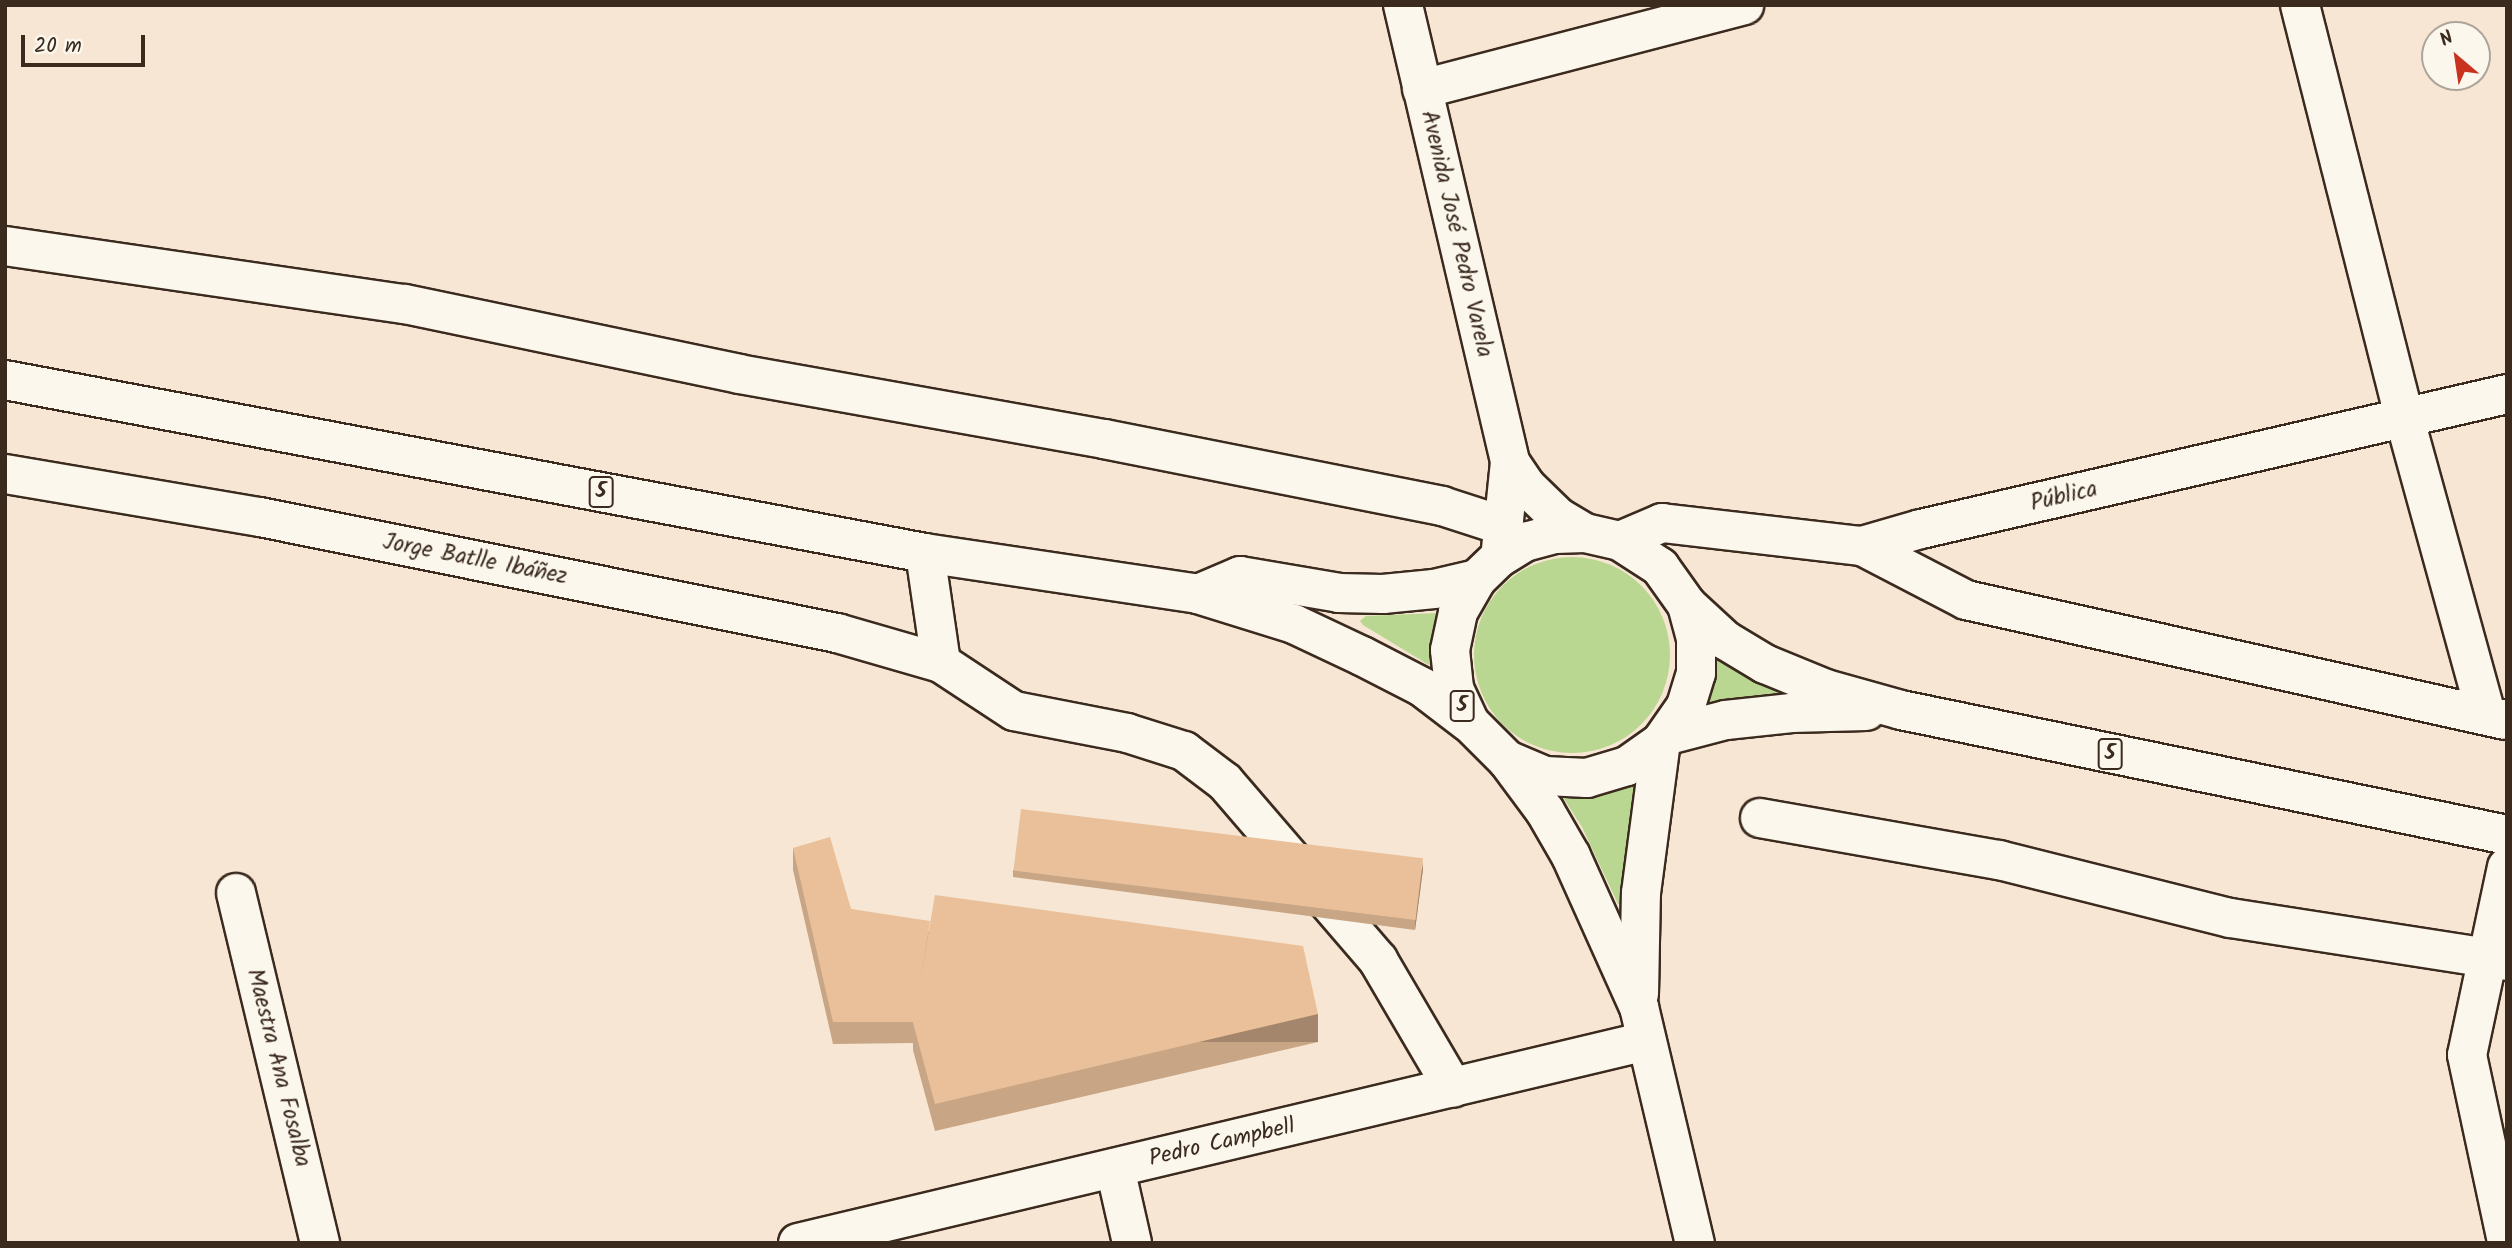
<!DOCTYPE html>
<html>
<head>
<meta charset="utf-8">
<style>
  body { margin:0 }
  #map { position:relative; width:2512px; height:1248px; overflow:hidden; background:#f6e6d3; font-family:Kalam,sans-serif }
  div>[style] { position:absolute }
  .green>* { inset:0; background:#b9d790 }
  .round { border-radius:50% }
  .roads { filter:drop-shadow(2px 0 #3b2a1e) drop-shadow(-2px 0 #3b2a1e) drop-shadow(0 2px #3b2a1e) drop-shadow(0 -2px #3b2a1e) }
  .minor>* { height:38px; margin:-19px; padding:0 19px; transform-origin:19px; border-radius:19px; background:#fbf7ec }
  .highway>* { height:38px; margin:-19px; padding:0 19px; transform-origin:19px; border-radius:19px; background:#fbf7ec }
  .wall>* { inset:0; background:#c8a584 }
  .shaded-wall>* { inset:0; background:#a3866b; transform-origin:0 0 }
  .building>* { inset:0; background:#e9c099; transform-origin:0 0 }
  span { translate:-50% -50%; white-space:nowrap; text-align:center; line-height:1.15; -webkit-text-stroke:5px #fbf7ec; paint-order:stroke }
  .shield-label span { padding:2px 5px; background:#fbf7ec; border:2px solid; border-radius:5px; -webkit-text-stroke-width:0 }
  .shield-label { font-size:21px; color:#3b2a1e; font-weight:700 }
  .street-label { font-size:23px; color:#3b2a1e }
  .frame { position:absolute; inset:0; border:7px solid #3b2a1e; pointer-events:none }
  .north { position:absolute; left:2421px; top:21px; width:70px; height:70px; box-sizing:border-box; background:#fbf7ec; border:2px solid #aea59a; border-radius:50%; rotate:331deg; font-size:19px; font-weight:700; line-height:28px; text-align:center; color:#3b2a1e }
  .north::after { content:''; display:block; margin:auto; width:24px; height:32px; background:#c8321e; clip-path:polygon(50% 0,100% 100%,50% 72%,0 100%) }
  .scale { position:absolute; left:21px; top:35px; width:124px; height:32px; box-sizing:border-box; border:4px solid #3b2a1e; border-top:0; padding-left:9px; font-size:21px; line-height:24px; white-space:nowrap; color:#3b2a1e; -webkit-text-stroke:5px #fbf7ec; paint-order:stroke }
</style>
</head>
<body>
<div id="map">
  <div class="green">
    <div class="round" style="left:1474px;top:557px;width:196px;height:196px"></div>
    <div style="clip-path:polygon(1438px 613px,1441px 616px,1435px 660px,1429px 665px,1363px 625px,1360px 621px,1366px 616px)"></div>
    <div style="clip-path:polygon(1715px 655px,1735px 669px,1777px 689px,1779px 696px,1705px 708px)"></div>
    <div style="clip-path:polygon(1640px 780px,1625px 905px,1618px 904px,1582px 827px,1564px 799px,1565px 795px)"></div>
  </div>
  <div class="roads">
    <div class="minor">
      <div style="left:1403px;top:5px;width:469px;rotate:76.8deg"></div>
      <div style="left:1510px;top:462px;width:87px;rotate:95.9deg"></div>
      <div style="left:2300px;top:5px;width:428px;rotate:75.8deg"></div>
      <div style="left:2405px;top:420px;width:306px;rotate:74.6deg"></div>
      <div style="left:1422px;top:89px;width:333px;rotate:-14.6deg"></div>
      <div style="left:5px;top:246px;width:404px;rotate:8.3deg"></div>
      <div style="left:405px;top:304px;width:341px;rotate:11.8deg"></div>
      <div style="left:739px;top:374px;width:371px;rotate:10.1deg"></div>
      <div style="left:1104px;top:439px;width:345px;rotate:11.2deg"></div>
      <div style="left:1442px;top:506px;width:65px;rotate:17.9deg"></div>
      <div style="left:1510px;top:462px;width:30px;rotate:56deg"></div>
      <div style="left:1527px;top:487px;width:43px;rotate:44.1deg"></div>
      <div style="left:1558px;top:517px;width:31px;rotate:31deg"></div>
      <div style="left:5px;top:474px;width:259px;rotate:9.6deg"></div>
      <div style="left:260px;top:517px;width:589px;rotate:11.37deg"></div>
      <div style="left:837px;top:633px;width:108px;rotate:16.1deg"></div>
      <div style="left:1620px;top:541px;width:46px;rotate:-23.2deg"></div>
      <div style="left:1662px;top:523px;width:201px;rotate:6.6deg"></div>
      <div style="left:1862px;top:546px;width:61px;rotate:-16.1deg"></div>
      <div style="left:1921px;top:529px;width:601px;rotate:-12.97deg"></div>
      <div style="left:1862px;top:546px;width:117px;rotate:27.4deg"></div>
      <div style="left:1966px;top:600px;width:552px;rotate:12.55deg"></div>
      <div style="left:925px;top:553px;width:111px;rotate:81.7deg"></div>
      <div style="left:941px;top:663px;width:87px;rotate:33.3deg"></div>
      <div style="left:1014px;top:711px;width:115px;rotate:11deg"></div>
      <div style="left:1127px;top:733px;width:60px;rotate:17.5deg"></div>
      <div style="left:1184px;top:751px;width:51px;rotate:37.1deg"></div>
      <div style="left:1225px;top:782px;width:235px;rotate:49.3deg"></div>
      <div style="left:1378px;top:960px;width:148px;rotate:59.6deg"></div>
      <div style="left:1507px;top:760px;width:64px;rotate:53.3deg"></div>
      <div style="left:1545px;top:811px;width:52px;rotate:60deg"></div>
      <div style="left:1571px;top:856px;width:166px;rotate:65.8deg"></div>
      <div style="left:1639px;top:1007px;width:243px;rotate:76.7deg"></div>
      <div style="left:1760px;top:818px;width:243px;rotate:10deg"></div>
      <div style="left:1999px;top:860px;width:238px;rotate:14.1deg"></div>
      <div style="left:2230px;top:918px;width:280px;rotate:8.8deg"></div>
      <div style="left:2507px;top:867px;width:192px;rotate:102deg"></div>
      <div style="left:2467px;top:1055px;width:190px;rotate:77.9deg"></div>
      <div style="left:236px;top:893px;width:360px;rotate:76.5deg"></div>
      <div style="left:1639px;top:994px;width:101px;rotate:-88.9deg"></div>
      <div style="left:1641px;top:893px;width:152px;rotate:-82.5deg"></div>
      <div style="left:1115px;top:1168px;width:77px;rotate:77.2deg"></div>
      <div style="left:798px;top:1243px;width:872px;rotate:-13.4deg"></div>
    </div>
    <div class="highway">
      <div style="left:5px;top:380px;width:936px;rotate:10.65deg"></div>
      <div style="left:925px;top:553px;width:276px;rotate:8.5deg"></div>
      <div style="left:1198px;top:594px;width:101px;rotate:17.4deg"></div>
      <div style="left:1294px;top:624px;width:75px;rotate:25.2deg"></div>
      <div style="left:1362px;top:656px;width:68px;rotate:27.3deg"></div>
      <div style="left:1422px;top:687px;width:58px;rotate:37.3deg"></div>
      <div style="left:1198px;top:594px;width:46px;rotate:-23.2deg"></div>
      <div style="left:1240px;top:576px;width:100px;rotate:9.7deg"></div>
      <div style="left:1339px;top:593px;width:44px;rotate:1.3deg"></div>
      <div style="left:1383px;top:594px;width:51px;rotate:-5.6deg"></div>
      <div style="left:1434px;top:589px;width:44px;rotate:-13.1deg"></div>
      <div style="left:1687px;top:605px;width:34px;rotate:75deg"></div>
      <div style="left:1696px;top:638px;width:35px;rotate:90deg"></div>
      <div style="left:1696px;top:673px;width:34px;rotate:107deg"></div>
      <div style="left:1686px;top:706px;width:44px;rotate:124.8deg"></div>
      <div style="left:1661px;top:742px;width:42px;rotate:144.8deg"></div>
      <div style="left:1627px;top:766px;width:42px;rotate:163.3deg"></div>
      <div style="left:1587px;top:778px;width:42px;rotate:-177.3deg"></div>
      <div style="left:1545px;top:776px;width:41px;rotate:-157.2deg"></div>
      <div style="left:1507px;top:760px;width:52px;rotate:-135deg"></div>
      <div style="left:1470px;top:723px;width:38px;rotate:-115deg"></div>
      <div style="left:1454px;top:688px;width:38px;rotate:-96deg"></div>
      <div style="left:1450px;top:650px;width:39px;rotate:-78deg"></div>
      <div style="left:1458px;top:612px;width:38px;rotate:-60deg"></div>
      <div style="left:1477px;top:579px;width:30px;rotate:-44deg"></div>
      <div style="left:1499px;top:558px;width:31px;rotate:-32deg"></div>
      <div style="left:1525px;top:542px;width:31px;rotate:-15deg"></div>
      <div style="left:1555px;top:534px;width:30px;rotate:-2deg"></div>
      <div style="left:1585px;top:533px;width:36px;rotate:13deg"></div>
      <div style="left:1620px;top:541px;width:48px;rotate:33deg"></div>
      <div style="left:1660px;top:567px;width:47px;rotate:54.6deg"></div>
      <div style="left:1687px;top:605px;width:52px;rotate:42.6deg"></div>
      <div style="left:1725px;top:640px;width:47px;rotate:31deg"></div>
      <div style="left:1765px;top:664px;width:66px;rotate:22.3deg"></div>
      <div style="left:1826px;top:689px;width:78px;rotate:15.6deg"></div>
      <div style="left:1901px;top:710px;width:619px;rotate:11.65deg"></div>
      <div style="left:1668px;top:735px;width:60px;rotate:-14.5deg"></div>
      <div style="left:1726px;top:720px;width:66px;rotate:-6.1deg"></div>
      <div style="left:1792px;top:713px;width:74px;rotate:-1.5deg"></div>
    </div>
  </div>
  <div class="wall">
    <div style="clip-path:polygon(793px 848px,851px 909px,1318px 1042px,935px 1131px,913px 1050px,913px 1043px,833px 1044px,793px 870px)"></div>
    <div style="clip-path:polygon(1423px 869px,1415px 930px,1013px 877px,1013px 870px)"></div>
  </div>
  <div class="shaded-wall">
    <div style="clip-path:polygon(1423px 861px,1423px 869px,1415px 930px,1415px 923px)"></div>
    <div style="left:1318px;top:1014px;width:28px;height:393px;rotate:90deg"></div>
  </div>
  <div class="building">
    <div style="left:1021px;top:809px;width:405px;height:62px;rotate:7deg"></div>
    <div style="clip-path:polygon(830px 837px,851px 909px,930px 921px,914px 1022px,833px 1022px,793px 848px)"></div>
    <div style="clip-path:polygon(935px 895px,1303px 946px,1318px 1014px,935px 1104px,913px 1023px)"></div>
  </div>
  <div class="shield-label">
    <span style="left:601px;top:492px">5</span>
    <span style="left:1462px;top:706px">5</span>
    <span style="left:2110px;top:754px">5</span>
  </div>
  <div class="street-label">
    <span style="left:1456px;top:234px;rotate:77deg">Avenida José Pedro Varela</span>
    <span style="left:2064px;top:497px;rotate:-13deg">Pública</span>
    <span style="left:475px;top:560px;rotate:11deg">Jorge Batlle Ibáñez</span>
    <span style="left:278px;top:1068px;rotate:76deg">Maestra Ana Fosalba</span>
    <span style="left:1222px;top:1143px;rotate:-13deg">Pedro Campbell</span>
  </div>
  <div class="frame"></div>
  <div class="north">N</div>
  <div class="scale">20 m</div>
</div>
</body>
</html>
